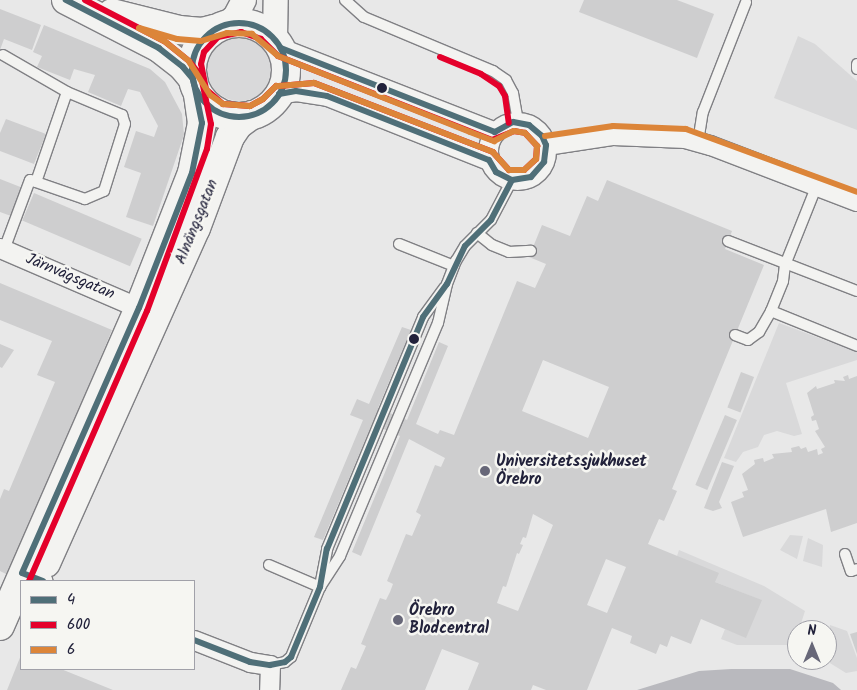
<!DOCTYPE html>
<html>
<head>
<meta charset="utf-8">
<style>
  body { margin:0 }
  #map { position:relative; width:857px; height:690px; overflow:hidden; background:#e8e8e8; font-family:Kalam,sans-serif }
  div>[style] { position:absolute }
  .green>* { inset:0; background:#d9d9da }
  .round { border-radius:50% }
  .water>* { inset:0; background:#b9b9be }
  .building>* { inset:0; background:#cececf; transform-origin:0 0 }
  .roads { filter:drop-shadow(1px 0 #808084) drop-shadow(-1px 0 #808084) drop-shadow(0 1px #808084) drop-shadow(0 -1px #808084) }
  .service>* { height:10px; margin:-5px; padding:0 5px; transform-origin:5px; border-radius:5px; background:#f3f3f1 }
  .minor>* { height:19px; margin:-9.5px; padding:0 9.5px; transform-origin:9.5px; border-radius:9.5px; background:#f3f3f1 }
  .minor>.ring { margin:-9.5px; padding:0; box-sizing:content-box; background:none; border:19px solid #f3f3f1; border-radius:50% }
  .tertiary>* { height:24px; margin:-12px; padding:0 12px; transform-origin:12px; border-radius:12px; background:#f3f3f1 }
  .secondary>* { height:28px; margin:-14px; padding:0 14px; transform-origin:14px; border-radius:14px; background:#f3f3f1 }
  .secondary>.ring { margin:-14px; padding:0; box-sizing:content-box; background:none; border:28px solid #f3f3f1; border-radius:50% }
  .bus-1>* { height:6px; margin:-3px; padding:0 3px; transform-origin:3px; border-radius:3px; background:#4f6f78 }
  .bus-1>.ring { margin:-3px; padding:0; box-sizing:content-box; background:none; border:6px solid #4f6f78; border-radius:50% }
  .bus-2>* { height:6px; margin:-3px; padding:0 3px; transform-origin:3px; border-radius:3px; background:#e4002b }
  .bus-3>* { height:6px; margin:-3px; padding:0 3px; transform-origin:3px; border-radius:3px; background:#dc8539 }
  .dots>* { width:14px; height:14px; translate:-50% -50%; box-sizing:border-box; border:2px solid #f6f6f2; border-radius:50% }
  span { translate:-50% -50%; white-space:nowrap; text-align:center; line-height:1.15; -webkit-text-stroke:5px #f6f6f2; paint-order:stroke }
  .street-label { font-size:16px; color:#22223b }
  .poi-label { font-size:16px; color:#22223b; font-weight:700 }
  .left { translate:0 -50%; text-align:left }
  .legend { position:absolute; left:20px; top:580px; width:175px; height:90px; box-sizing:border-box; background:#f6f6f2; border:1px solid #a1a1a9; margin:0; padding:6px 9px; list-style:none; font-size:15px; color:#22223b }
  .legend li { display:flex; align-items:center; gap:10px; height:25px }
  .legend b { width:25px; border:1px solid #a1a1a9 }
  .north { position:absolute; left:787px; top:620px; width:50px; height:50px; box-sizing:border-box; background:#f6f6f2; border:1px solid #a1a1a9; border-radius:50%; rotate:0deg; font-size:14px; font-weight:700; line-height:20px; text-align:center; color:#22223b }
  .north::after { content:''; display:block; margin:auto; width:18px; height:22px; background:#676778; clip-path:polygon(50% 0,100% 100%,50% 72%,0 100%) }
</style>
</head>
<body>
<div id="map">
  <div class="green">
    <div class="round" style="left:206px;top:33px;width:68px;height:68px"></div>
    <div style="clip-path:polygon(798px 36px,815px 44px,857px 81px,857px 130px,774px 98px)"></div>
    <div style="clip-path:polygon(779px 323px,857px 352px,857px 360px,786px 383px,802px 434px,794px 436px,777px 431px,764px 435px,758px 447px,743px 452px,736px 462px,724px 458px)"></div>
    <div style="clip-path:polygon(790px 535px,803px 536px,797px 559px,780px 550px)"></div>
    <div style="clip-path:polygon(808px 538px,823px 545px,822px 567px,803px 561px)"></div>
    <div style="clip-path:polygon(679px 550px,764px 586px,805px 611px,794px 645px,737px 645px,721px 639px,725px 629px,746px 637px,761px 600px,715px 582px,677px 556px)"></div>
    <div style="clip-path:polygon(830px 625px,847px 631px,857px 658px,857px 671px,846px 673px,825px 660px)"></div>
  </div>
  <div class="water">
    <div style="clip-path:polygon(731px 669px,790px 669px,833px 683px,841px 690px,637px 690px,699px 671px)"></div>
  </div>
  <div class="building">
    <div style="clip-path:polygon(584px 0,677px 0,714px 14px,697px 58px,579px 12px)"></div>
    <div style="clip-path:polygon(0 9px,41px 25px,32px 50px,4px 39px,0 50px)"></div>
    <div style="clip-path:polygon(44px 25px,150px 69px,165px 82px,182px 114px,184px 135px,153px 226px,126px 217px,141px 173px,124px 167px,136px 131px,154px 137px,158px 126px,140px 92px,128px 89px,121px 106px,88px 92px,95px 75px,74px 69px,70px 80px,37px 67px,42px 56px,33px 52px)"></div>
    <div style="clip-path:polygon(6px 119px,46px 134px,34px 164px,0 151px,0 133px)"></div>
    <div style="clip-path:polygon(0 179px,23px 188px,11px 216px,0 212px)"></div>
    <div style="clip-path:polygon(evenodd,607px 180px,732px 231px,725px 249px,764px 265px,672px 489px,677px 491px,664px 521px,659px 519px,648px 544px,719px 573px,715px 582px,762px 600px,746px 638px,701px 619px,691px 644px,671px 636px,667px 647px,660px 644px,656px 654px,630px 643px,632px 636px,612px 628px,587px 690px,546px 690px,533px 685px,531px 690px,468px 690px,479px 663px,442px 649px,425px 690px,341px 690px,351px 667px,356px 669px,366px 646px,361px 644px,380px 598px,386px 600px,390px 592px,393px 584px,387px 581px,406px 534px,412px 536px,421px 515px,416px 512px,435px 465px,441px 467px,445px 458px,409px 439px,361px 556px,352px 552px,400px 436px,372px 424px,323px 540px,314px 537px,363px 420px,350px 415px,357px 399px,369px 404px,402px 327px,411px 330px,378px 408px,407px 420px,439px 342px,448px 346px,416px 424px,438px 434px,440px 430px,454px 435px,517px 281px,535px 288px,546px 264px,529px 257px,542px 225px,570px 236px,587px 196px,598px 201px,607px 180px,543px 360px,609px 387px,588px 438px,522px 411px,543px 360px,607px 180px,533px 514px,553px 525px,518px 611px,497px 603px,503px 586px,506px 587px,517px 553px,519px 554px,523px 545px,520px 544px,523px 537px,526px 538px,533px 514px,607px 180px,606px 559px,626px 567px,607px 613px,587px 605px,606px 559px)"></div>
    <div style="left:34px;top:193px;width:117px;height:30px;rotate:23deg"></div>
    <div style="clip-path:polygon(0 283px,112px 330px,10px 576px,0 571px,0 499px,4px 489px,9px 491px,55px 382px,37px 375px,52px 341px,0 320px)"></div>
    <div style="clip-path:polygon(0 344px,14px 350px,2px 368px,0 367px)"></div>
    <div style="left:741px;top:372px;width:14px;height:38px;rotate:21deg"></div>
    <div style="clip-path:polygon(848px 375px,849px 379px,857px 376px,857px 523px,831px 532px,826px 509px,743px 537px,731px 502px,744px 497px,742px 492px,748px 490px,742px 474px,755px 464px,754px 460px,763px 458px,764px 462px,774px 458px,772px 454px,792px 452px,791px 448px,799px 446px,801px 449px,806px 447px,808px 452px,817px 449px,818px 455px,823px 453px,821px 449px,825px 447px,815px 431px,819px 429px,816px 420px,812px 421px,811px 417px,814px 415px,807px 393px,816px 386px,817px 389px,835px 383px,834px 380px,845px 381px,843px 377px)"></div>
    <div style="left:725px;top:415px;width:13px;height:76px;rotate:23deg"></div>
    <div style="clip-path:polygon(722px 462px,734px 466px,719px 502px,722px 508px,713px 511px,704px 508px)"></div>
    <div style="clip-path:polygon(857px 632px,857px 654px,850px 634px)"></div>
    <div style="clip-path:polygon(21px 655px,21px 669px,61px 669px,113px 690px,7px 690px)"></div>
  </div>
  <div class="roads">
    <div class="service">
      <div style="left:345px;top:0;width:25px;rotate:42deg"></div>
      <div style="left:364px;top:17px;width:140px;rotate:22.7deg"></div>
      <div style="left:493px;top:71px;width:16px;rotate:35deg"></div>
      <div style="left:506px;top:80px;width:15px;rotate:62deg"></div>
      <div style="left:513px;top:93px;width:29px;rotate:80deg"></div>
      <div style="left:3px;top:55px;width:74px;rotate:30deg"></div>
      <div style="left:67px;top:92px;width:60px;rotate:22.7deg"></div>
      <div style="left:122px;top:115px;width:9px;rotate:72deg"></div>
      <div style="left:125px;top:124px;width:70px;rotate:107.4deg"></div>
      <div style="left:104px;top:191px;width:21px;rotate:157deg"></div>
      <div style="left:85px;top:199px;width:58px;rotate:-160.9deg"></div>
      <div style="left:30px;top:180px;width:75px;rotate:110.4deg"></div>
      <div style="left:857px;top:64px;width:5px;rotate:90deg"></div>
      <div style="left:698px;top:142px;width:30px;rotate:-81deg"></div>
      <div style="left:703px;top:112px;width:118px;rotate:-68.6deg"></div>
      <div style="left:36px;top:182px;width:95px;rotate:-71deg"></div>
      <div style="left:477px;top:233px;width:19px;rotate:39deg"></div>
      <div style="left:492px;top:245px;width:18px;rotate:22deg"></div>
      <div style="left:509px;top:252px;width:22px;rotate:-3deg"></div>
      <div style="left:728px;top:241px;width:138px;rotate:21.2deg"></div>
      <div style="left:399px;top:244px;width:59px;rotate:21.8deg"></div>
      <div style="left:771px;top:311px;width:93px;rotate:22.1deg"></div>
      <div style="left:735px;top:335px;width:14px;rotate:21deg"></div>
      <div style="left:748px;top:340px;width:14px;rotate:-36deg"></div>
      <div style="left:759px;top:332px;width:24px;rotate:-60deg"></div>
      <div style="left:771px;top:311px;width:32px;rotate:-68deg"></div>
      <div style="left:783px;top:281px;width:16px;rotate:-83deg"></div>
      <div style="left:785px;top:265px;width:86px;rotate:-68.2deg"></div>
      <div style="left:845px;top:554px;width:18px;rotate:71deg"></div>
      <div style="left:851px;top:571px;width:6px;rotate:-18deg"></div>
      <div style="left:269px;top:565px;width:56px;rotate:23.3deg"></div>
      <div style="left:321px;top:581px;width:33px;rotate:-79deg"></div>
      <div style="left:327px;top:549px;width:251px;rotate:-67.5deg"></div>
      <div style="left:423px;top:317px;width:37px;rotate:-54deg"></div>
      <div style="left:270px;top:665px;width:15px;rotate:-11deg"></div>
      <div style="left:285px;top:662px;width:8px;rotate:-40deg"></div>
      <div style="left:291px;top:657px;width:76px;rotate:-67.5deg"></div>
      <div style="left:320px;top:587px;width:37px;rotate:-57deg"></div>
      <div style="left:340px;top:556px;width:253px;rotate:-67.2deg"></div>
      <div style="left:438px;top:323px;width:40px;rotate:-77deg"></div>
      <div style="left:447px;top:284px;width:25px;rotate:-69deg"></div>
      <div style="left:456px;top:261px;width:17px;rotate:-59deg"></div>
      <div style="left:465px;top:246px;width:37px;rotate:-45deg"></div>
      <div style="left:491px;top:220px;width:45px;rotate:-62.3deg"></div>
    </div>
    <div class="minor">
      <div style="left:281px;top:48px;width:230px;rotate:21.4deg"></div>
      <div style="left:279px;top:94px;width:17px;rotate:-10deg"></div>
      <div style="left:296px;top:91px;width:31px;rotate:9deg"></div>
      <div style="left:327px;top:96px;width:174px;rotate:21.6deg"></div>
      <div class="ring" style="left:488px;top:122px;width:39px;height:39px"></div>
      <div style="left:546px;top:145px;width:68px;rotate:-8.5deg"></div>
      <div style="left:613px;top:135px;width:72px;rotate:2.4deg"></div>
      <div style="left:685px;top:138px;width:26px;rotate:16deg"></div>
      <div style="left:710px;top:145px;width:157px;rotate:20.9deg"></div>
      <div style="left:0;top:248px;width:151px;rotate:23.3deg"></div>
      <div style="left:38px;top:579px;width:5px;rotate:22deg"></div>
      <div style="left:194px;top:640px;width:60px;rotate:21.4deg"></div>
      <div style="left:250px;top:662px;width:20px;rotate:9deg"></div>
      <div style="left:270px;top:665px;width:25px;rotate:92deg"></div>
    </div>
    <div class="tertiary">
      <div style="left:226px;top:24px;width:11px;rotate:-38deg"></div>
      <div style="left:235px;top:17px;width:19px;rotate:-62deg"></div>
      <div style="left:275px;top:39px;width:39px;rotate:-89deg"></div>
    </div>
    <div class="secondary">
      <div style="left:66px;top:0;width:105px;rotate:27.3deg"></div>
      <div style="left:159px;top:48px;width:31px;rotate:38deg"></div>
      <div style="left:183px;top:67px;width:16px;rotate:50deg"></div>
      <div style="left:112px;top:13px;width:69px;rotate:14.2deg"></div>
      <div style="left:179px;top:30px;width:23px;rotate:5deg"></div>
      <div style="left:202px;top:32px;width:11px;rotate:-15deg"></div>
      <div class="ring" style="left:192px;top:23px;width:66px;height:66px"></div>
      <div style="left:46px;top:563px;width:367px;rotate:-65.9deg"></div>
      <div style="left:196px;top:228px;width:97px;rotate:-69.5deg"></div>
      <div style="left:230px;top:137px;width:14px;rotate:-56deg"></div>
      <div style="left:238px;top:125px;width:17px;rotate:-36deg"></div>
      <div style="left:0;top:626px;width:347px;rotate:-66.4deg"></div>
      <div style="left:139px;top:308px;width:145px;rotate:-68.6deg"></div>
      <div style="left:192px;top:173px;width:51px;rotate:-78.7deg"></div>
      <div style="left:202px;top:123px;width:29px;rotate:-98deg"></div>
    </div>
  </div>
  <div class="bus-1">
    <div class="ring" style="left:192px;top:23px;width:88px;height:88px"></div>
    <div style="left:279px;top:94px;width:17px;rotate:-10deg"></div>
    <div style="left:296px;top:91px;width:31px;rotate:9deg"></div>
    <div style="left:327px;top:96px;width:174px;rotate:21.6deg"></div>
    <div style="left:489px;top:160px;width:14px;rotate:60deg"></div>
    <div style="left:496px;top:172px;width:18px;rotate:27deg"></div>
    <div style="left:512px;top:180px;width:19px;rotate:-9deg"></div>
    <div style="left:531px;top:177px;width:20px;rotate:-49deg"></div>
    <div style="left:544px;top:162px;width:17px;rotate:-83deg"></div>
    <div style="left:546px;top:145px;width:10px;rotate:-114deg"></div>
    <div style="left:542px;top:136px;width:17px;rotate:-140deg"></div>
    <div style="left:529px;top:125px;width:16px;rotate:-169deg"></div>
    <div style="left:513px;top:122px;width:21px;rotate:151deg"></div>
    <div style="left:495px;top:132px;width:230px;rotate:-158.6deg"></div>
    <div style="left:43px;top:581px;width:22px;rotate:-159deg"></div>
    <div style="left:22px;top:573px;width:290px;rotate:-66.2deg"></div>
    <div style="left:139px;top:308px;width:145px;rotate:-68.6deg"></div>
    <div style="left:192px;top:173px;width:51px;rotate:-78.7deg"></div>
    <div style="left:202px;top:123px;width:45px;rotate:-101.6deg"></div>
    <div style="left:193px;top:79px;width:16px;rotate:-130deg"></div>
    <div style="left:183px;top:67px;width:31px;rotate:-142deg"></div>
    <div style="left:159px;top:48px;width:105px;rotate:-152.7deg"></div>
    <div style="left:194px;top:640px;width:60px;rotate:21.4deg"></div>
    <div style="left:250px;top:662px;width:20px;rotate:9deg"></div>
    <div style="left:270px;top:665px;width:15px;rotate:-11deg"></div>
    <div style="left:285px;top:662px;width:8px;rotate:-40deg"></div>
    <div style="left:291px;top:657px;width:76px;rotate:-67.5deg"></div>
    <div style="left:320px;top:587px;width:39px;rotate:-80deg"></div>
    <div style="left:327px;top:549px;width:251px;rotate:-67.5deg"></div>
    <div style="left:423px;top:317px;width:41px;rotate:-54deg"></div>
    <div style="left:447px;top:284px;width:42px;rotate:-64.7deg"></div>
    <div style="left:465px;top:246px;width:37px;rotate:-45deg"></div>
    <div style="left:491px;top:220px;width:45px;rotate:-62.3deg"></div>
  </div>
  <div class="bus-2">
    <div style="left:241px;top:32px;width:21px;rotate:19deg"></div>
    <div style="left:261px;top:39px;width:24px;rotate:45deg"></div>
    <div style="left:278px;top:56px;width:230px;rotate:21.4deg"></div>
    <div style="left:492px;top:140px;width:24px;rotate:-22deg"></div>
    <div style="left:514px;top:131px;width:11px;rotate:10deg"></div>
    <div style="left:525px;top:133px;width:18px;rotate:47deg"></div>
    <div style="left:537px;top:146px;width:13px;rotate:94deg"></div>
    <div style="left:536px;top:159px;width:16px;rotate:137deg"></div>
    <div style="left:524px;top:170px;width:15px;rotate:180deg"></div>
    <div style="left:509px;top:170px;width:24px;rotate:-132deg"></div>
    <div style="left:493px;top:152px;width:192px;rotate:-158.9deg"></div>
    <div style="left:314px;top:83px;width:38px;rotate:175deg"></div>
    <div style="left:276px;top:86px;width:18px;rotate:135deg"></div>
    <div style="left:263px;top:99px;width:15px;rotate:152deg"></div>
    <div style="left:250px;top:106px;width:27px;rotate:-176deg"></div>
    <div style="left:223px;top:104px;width:23px;rotate:-139deg"></div>
    <div style="left:206px;top:89px;width:25px;rotate:-101deg"></div>
    <div style="left:201px;top:64px;width:12px;rotate:-76deg"></div>
    <div style="left:204px;top:52px;width:21px;rotate:-47deg"></div>
    <div style="left:218px;top:37px;width:24px;rotate:-12deg"></div>
    <div style="left:440px;top:57px;width:44px;rotate:22.5deg"></div>
    <div style="left:481px;top:74px;width:22px;rotate:34deg"></div>
    <div style="left:499px;top:86px;width:12px;rotate:59deg"></div>
    <div style="left:505px;top:96px;width:27px;rotate:82deg"></div>
    <div style="left:29px;top:581px;width:295px;rotate:-66.4deg"></div>
    <div style="left:147px;top:311px;width:173px;rotate:-69.7deg"></div>
    <div style="left:207px;top:149px;width:25px;rotate:-81deg"></div>
    <div style="left:211px;top:124px;width:49px;rotate:-101.8deg"></div>
    <div style="left:201px;top:76px;width:19px;rotate:-129deg"></div>
    <div style="left:189px;top:61px;width:32px;rotate:-141deg"></div>
    <div style="left:164px;top:41px;width:89px;rotate:-152.6deg"></div>
  </div>
  <div class="bus-3">
    <div style="left:139px;top:28px;width:40px;rotate:16deg"></div>
    <div style="left:177px;top:39px;width:24px;rotate:5deg"></div>
    <div style="left:201px;top:41px;width:27px;rotate:-17deg"></div>
    <div style="left:227px;top:33px;width:25px;rotate:2deg"></div>
    <div style="left:252px;top:34px;width:34px;rotate:40deg"></div>
    <div style="left:278px;top:56px;width:206px;rotate:21.6deg"></div>
    <div style="left:470px;top:132px;width:26px;rotate:21deg"></div>
    <div style="left:494px;top:141px;width:22px;rotate:-27deg"></div>
    <div style="left:514px;top:131px;width:11px;rotate:10deg"></div>
    <div style="left:525px;top:133px;width:18px;rotate:47deg"></div>
    <div style="left:537px;top:146px;width:13px;rotate:94deg"></div>
    <div style="left:536px;top:159px;width:16px;rotate:137deg"></div>
    <div style="left:524px;top:170px;width:15px;rotate:180deg"></div>
    <div style="left:509px;top:170px;width:24px;rotate:-132deg"></div>
    <div style="left:493px;top:152px;width:192px;rotate:-158.9deg"></div>
    <div style="left:314px;top:83px;width:38px;rotate:175deg"></div>
    <div style="left:276px;top:86px;width:18px;rotate:135deg"></div>
    <div style="left:263px;top:99px;width:15px;rotate:152deg"></div>
    <div style="left:250px;top:106px;width:27px;rotate:-176deg"></div>
    <div style="left:223px;top:104px;width:16px;rotate:-145deg"></div>
    <div style="left:210px;top:95px;width:40px;rotate:-122deg"></div>
    <div style="left:189px;top:61px;width:32px;rotate:-141deg"></div>
    <div style="left:164px;top:41px;width:28px;rotate:-153deg"></div>
    <div style="left:545px;top:136px;width:69px;rotate:-8.4deg"></div>
    <div style="left:613px;top:126px;width:73px;rotate:2.4deg"></div>
    <div style="left:686px;top:129px;width:182px;rotate:20.2deg"></div>
  </div>
  <div class="dots">
    <div style="left:382px;top:88px;background:#22223b"></div>
    <div style="left:414px;top:339px;background:#22223b"></div>
    <div style="left:485px;top:471px;background:#676778"></div>
    <div style="left:398px;top:620px;background:#676778"></div>
  </div>
  <div class="street-label">
    <span style="left:197px;top:222px;rotate:-68deg">Alnängsgatan</span>
    <span style="left:70px;top:277px;rotate:23deg">Järnvägsgatan</span>
  </div>
  <div class="poi-label">
    <span class="left" style="left:496px;top:471px">Universitetssjukhuset<br>Örebro</span>
    <span class="left" style="left:409px;top:620px">Örebro<br>Blodcentral</span>
  </div>
  <ul class="legend">
  <li><b style="height:6px;background:#4f6f78"></b>4</li>
  <li><b style="height:6px;background:#e4002b"></b>600</li>
  <li><b style="height:6px;background:#dc8539"></b>6</li>
  </ul>
  <div class="north">N</div>
</div>
</body>
</html>
